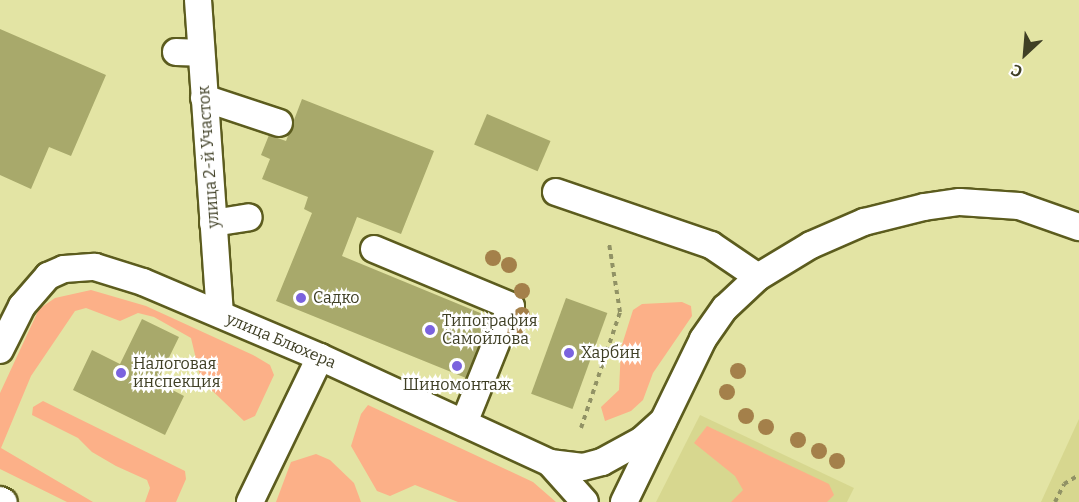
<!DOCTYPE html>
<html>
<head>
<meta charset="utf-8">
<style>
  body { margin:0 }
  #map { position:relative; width:1079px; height:502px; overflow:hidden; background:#e3e4a4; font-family:Bitter,serif }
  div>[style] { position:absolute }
  .built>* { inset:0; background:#d7d78f }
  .green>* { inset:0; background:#fcb088 }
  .building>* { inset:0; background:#a8a96b; transform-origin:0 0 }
  .path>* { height:4px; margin-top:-2px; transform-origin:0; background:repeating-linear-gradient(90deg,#919265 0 4.5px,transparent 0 9px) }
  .roads { filter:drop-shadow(2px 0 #5c5c1e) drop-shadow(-2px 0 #5c5c1e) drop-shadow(0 2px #5c5c1e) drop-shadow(0 -2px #5c5c1e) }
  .minor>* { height:26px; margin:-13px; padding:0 13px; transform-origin:13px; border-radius:13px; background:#fff }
  .trees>* { width:16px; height:16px; margin:-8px; border-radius:50%; background:#a4804a }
  .dots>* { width:16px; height:16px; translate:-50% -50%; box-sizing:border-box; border:3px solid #fff; border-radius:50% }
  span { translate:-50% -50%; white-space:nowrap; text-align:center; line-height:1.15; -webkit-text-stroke:4.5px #fff; paint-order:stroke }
  .street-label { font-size:16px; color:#3f3f25 }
  .poi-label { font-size:16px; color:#3f3f25 }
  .left { translate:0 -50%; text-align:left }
  .north { position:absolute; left:995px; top:24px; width:60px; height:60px; -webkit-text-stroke:4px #fff; paint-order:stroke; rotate:206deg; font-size:16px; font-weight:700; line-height:24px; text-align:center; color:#3f3f25 }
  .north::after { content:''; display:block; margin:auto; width:21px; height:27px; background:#3f3f25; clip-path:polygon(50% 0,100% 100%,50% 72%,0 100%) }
</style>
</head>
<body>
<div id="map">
  <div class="built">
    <div style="clip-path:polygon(700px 415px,854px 488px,847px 502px,656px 502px)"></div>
    <div style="clip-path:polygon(1079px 419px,1079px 502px,1041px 502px)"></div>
  </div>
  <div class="green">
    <div style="clip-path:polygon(91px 290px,146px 306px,253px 355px,270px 365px,274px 375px,255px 416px,244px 421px,201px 380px,191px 338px,154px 317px,138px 313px,120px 321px,86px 308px,75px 311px,31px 376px,1px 448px,93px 502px,67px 502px,0 469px,0 393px,39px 309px,55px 298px)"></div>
    <div style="clip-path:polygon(682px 302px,691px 306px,692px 316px,653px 373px,643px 400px,631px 411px,605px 421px,601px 407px,619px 390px,621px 348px,633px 310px,642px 304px)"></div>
    <div style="clip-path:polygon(43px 401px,185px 471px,186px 479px,176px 502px,145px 502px,150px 488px,147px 480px,116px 466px,92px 452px,78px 438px,32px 415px,33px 407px)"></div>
    <div style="clip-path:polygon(368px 405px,533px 482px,556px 502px,458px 502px,415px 485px,390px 496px,377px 491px,351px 446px,361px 414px)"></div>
    <div style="clip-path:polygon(707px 426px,829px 484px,834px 495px,827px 502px,731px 502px,743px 490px,735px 476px,694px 443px)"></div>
    <div style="clip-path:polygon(316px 454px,330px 460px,354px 483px,361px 502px,276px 502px,291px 462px)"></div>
  </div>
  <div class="building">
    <div style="clip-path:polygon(0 29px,106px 75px,71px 156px,49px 147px,31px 189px,0 175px)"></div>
    <div style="clip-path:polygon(302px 99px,434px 151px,401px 234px,357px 217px,342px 256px,490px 317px,466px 378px,276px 301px,312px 213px,304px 209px,308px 197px,262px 179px,270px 159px,261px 155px,269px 135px,286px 141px)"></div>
    <div style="left:487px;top:114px;width:69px;height:33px;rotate:23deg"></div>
    <div style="left:566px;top:298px;width:44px;height:102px;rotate:20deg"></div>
    <div style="clip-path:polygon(142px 319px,179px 337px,157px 382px,184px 396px,165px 435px,73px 390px,92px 350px,120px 364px)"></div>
  </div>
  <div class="path">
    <div style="left:581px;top:428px;width:122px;rotate:-71.4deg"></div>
    <div style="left:620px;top:312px;width:70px;rotate:-99.1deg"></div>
    <div style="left:1055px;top:502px;width:20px;rotate:-63deg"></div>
    <div style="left:1064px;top:484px;width:17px;rotate:-31deg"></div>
  </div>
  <div class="roads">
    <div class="minor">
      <div style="left:198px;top:0;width:315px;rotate:86deg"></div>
      <div style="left:176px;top:52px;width:25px;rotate:2deg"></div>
      <div style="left:204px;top:98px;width:79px;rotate:18.4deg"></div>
      <div style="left:556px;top:192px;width:164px;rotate:18.9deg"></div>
      <div style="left:711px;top:245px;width:57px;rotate:34.2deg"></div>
      <div style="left:213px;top:223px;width:36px;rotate:-9deg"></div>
      <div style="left:374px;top:249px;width:148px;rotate:22.6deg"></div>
      <div style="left:511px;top:306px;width:126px;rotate:111.9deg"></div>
      <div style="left:0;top:350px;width:49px;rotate:-63.4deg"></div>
      <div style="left:22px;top:306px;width:40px;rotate:-49deg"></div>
      <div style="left:48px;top:276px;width:17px;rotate:-24deg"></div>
      <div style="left:64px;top:269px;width:31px;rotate:-4deg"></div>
      <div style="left:95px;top:267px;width:50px;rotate:17.4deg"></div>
      <div style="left:143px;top:282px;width:192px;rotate:23deg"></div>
      <div style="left:320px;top:357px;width:253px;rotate:24.7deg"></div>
      <div style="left:550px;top:463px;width:33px;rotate:7deg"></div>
      <div style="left:583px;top:467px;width:20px;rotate:-15deg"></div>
      <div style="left:602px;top:462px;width:46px;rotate:-28.8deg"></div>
      <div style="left:642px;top:440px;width:28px;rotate:-42deg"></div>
      <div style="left:550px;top:463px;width:52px;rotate:48.1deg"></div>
      <div style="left:0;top:500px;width:4px;rotate:27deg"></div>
      <div style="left:250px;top:502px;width:161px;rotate:-64.2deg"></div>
      <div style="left:624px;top:502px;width:181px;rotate:-64.1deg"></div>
      <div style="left:703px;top:339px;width:38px;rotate:-55deg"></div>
      <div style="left:725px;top:308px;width:45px;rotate:-43.2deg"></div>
      <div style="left:758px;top:277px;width:62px;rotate:-31.1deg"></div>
      <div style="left:811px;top:245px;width:58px;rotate:-23.5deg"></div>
      <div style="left:864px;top:222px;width:62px;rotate:-14deg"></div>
      <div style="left:924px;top:207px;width:36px;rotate:-8deg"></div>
      <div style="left:960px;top:202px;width:59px;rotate:3.9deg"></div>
      <div style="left:1019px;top:206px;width:64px;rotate:19.3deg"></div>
    </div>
  </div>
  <div class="trees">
    <div style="left:493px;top:258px"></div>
    <div style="left:509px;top:265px"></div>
    <div style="left:522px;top:291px"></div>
    <div style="left:522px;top:315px"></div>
    <div style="left:515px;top:331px"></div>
    <div style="left:738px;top:371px"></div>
    <div style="left:727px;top:392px"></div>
    <div style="left:746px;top:416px"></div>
    <div style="left:766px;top:427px"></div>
    <div style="left:798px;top:440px"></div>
    <div style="left:819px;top:451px"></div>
    <div style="left:837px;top:461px"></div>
  </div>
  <div class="dots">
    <div style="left:301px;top:298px;background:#7b63de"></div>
    <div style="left:430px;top:330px;background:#7b63de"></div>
    <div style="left:569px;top:353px;background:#7b63de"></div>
    <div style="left:457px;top:366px;background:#7b63de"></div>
    <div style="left:121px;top:373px;background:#7b63de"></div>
  </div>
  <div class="street-label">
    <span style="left:209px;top:157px;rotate:-94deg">улица 2-й Участок</span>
    <span style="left:281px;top:341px;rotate:23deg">улица Блюхера</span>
  </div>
  <div class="poi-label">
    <span class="left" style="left:313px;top:298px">Садко</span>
    <span class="left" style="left:442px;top:330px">Типография<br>Самойлова</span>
    <span class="left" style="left:581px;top:353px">Харбин</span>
    <span class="left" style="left:133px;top:373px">Налоговая<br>инспекция</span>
    <span style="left:457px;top:385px">Шиномонтаж</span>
  </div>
  <div class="north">С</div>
</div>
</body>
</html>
